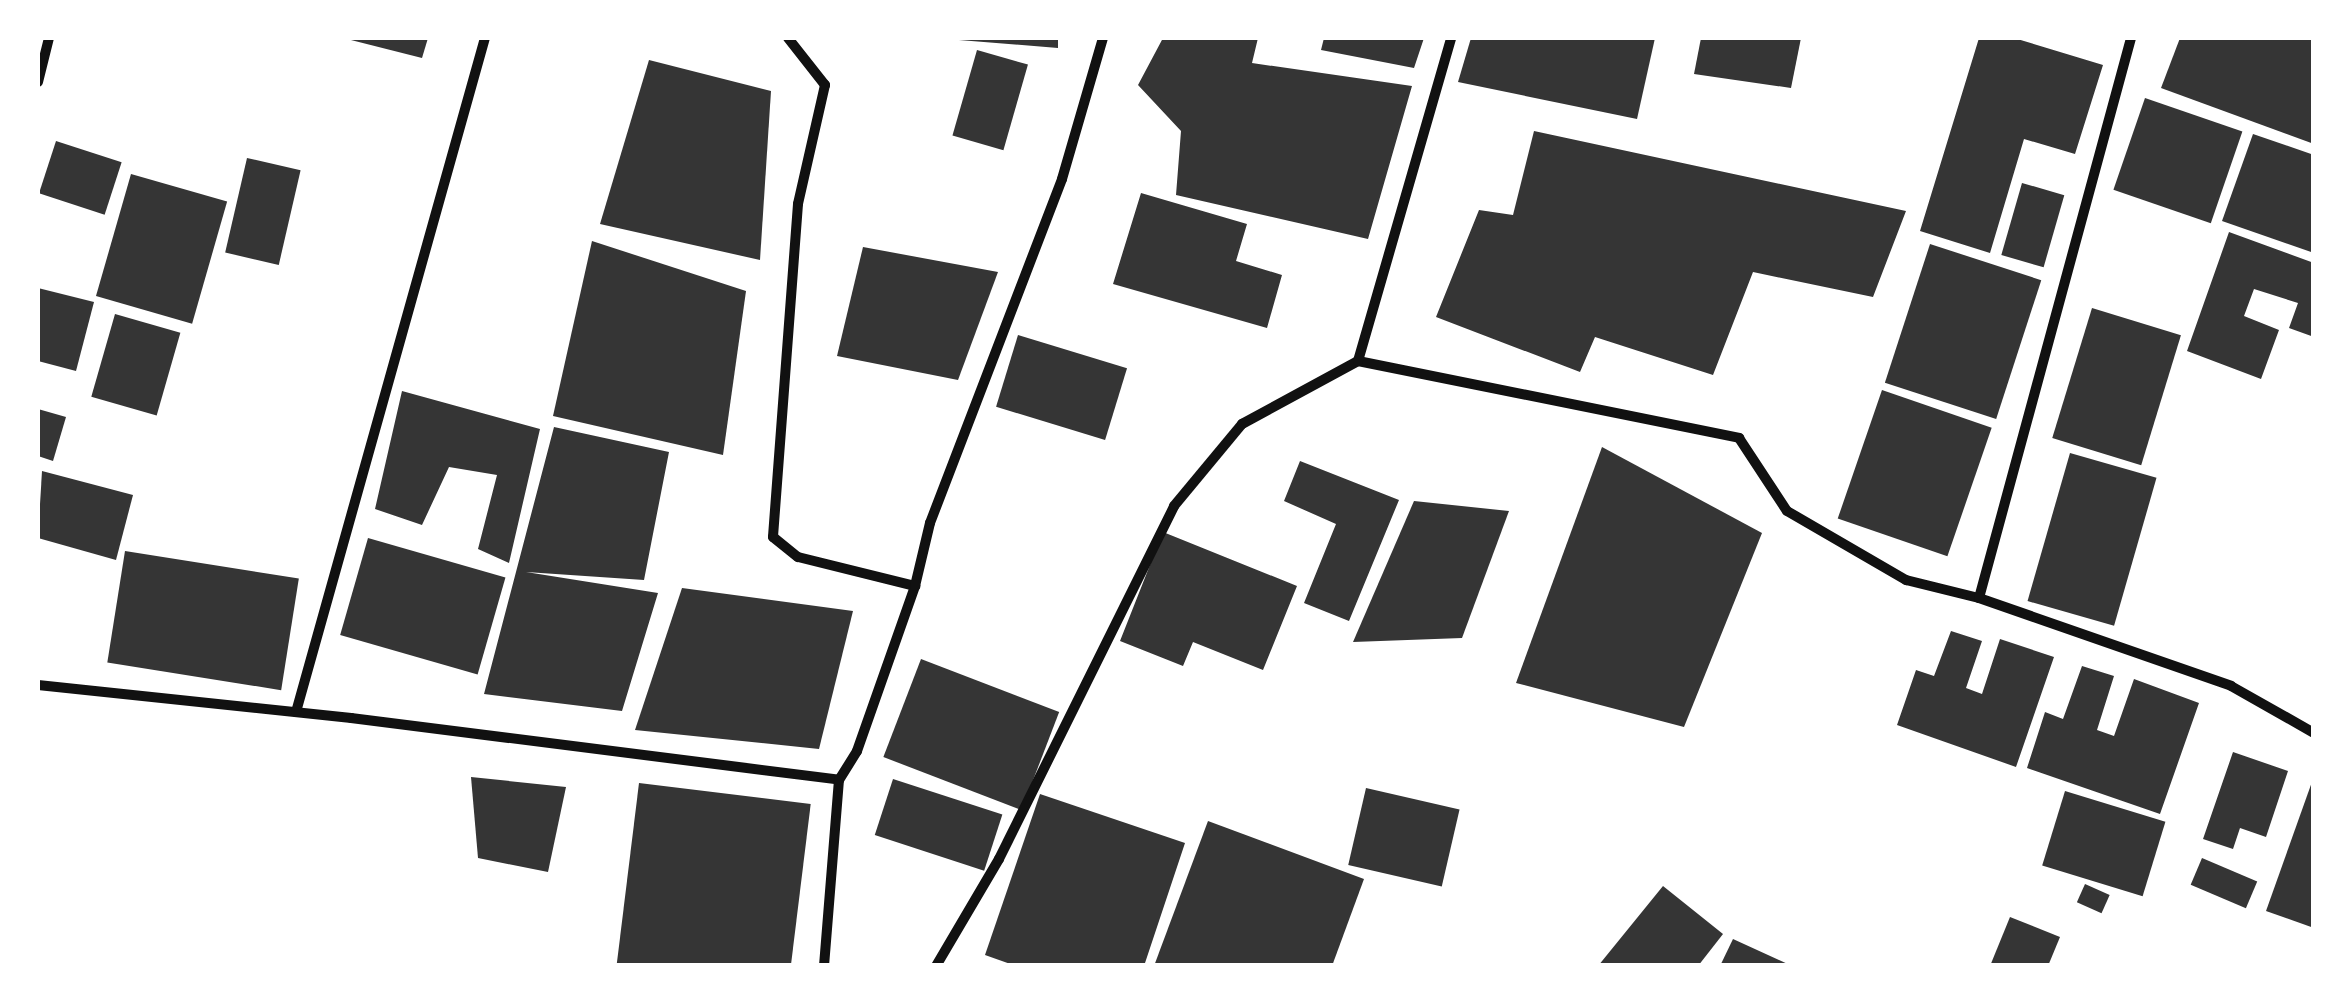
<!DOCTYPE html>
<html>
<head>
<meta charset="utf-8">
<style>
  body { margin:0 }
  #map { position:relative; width:2351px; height:1003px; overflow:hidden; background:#fff; font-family:"Roboto Condensed",sans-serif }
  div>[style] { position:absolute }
  .building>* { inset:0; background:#353535; transform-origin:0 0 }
  .minor>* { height:10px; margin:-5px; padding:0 5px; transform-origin:5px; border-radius:5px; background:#111 }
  span { translate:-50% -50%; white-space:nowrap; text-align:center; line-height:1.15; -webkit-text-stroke:8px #fff; paint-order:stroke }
  .frame { position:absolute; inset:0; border:40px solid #fff; pointer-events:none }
</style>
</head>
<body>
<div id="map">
  <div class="building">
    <div style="clip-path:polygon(343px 38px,428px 38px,422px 58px)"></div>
    <div style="clip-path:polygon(934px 38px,1058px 38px,1058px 48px)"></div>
    <div style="clip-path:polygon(1163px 38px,1258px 38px,1252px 63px,1412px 86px,1368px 239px,1176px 195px,1181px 131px,1138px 85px)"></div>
    <div style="clip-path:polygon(1324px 38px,1424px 38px,1414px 68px,1321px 50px)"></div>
    <div style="clip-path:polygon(1471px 38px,1655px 38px,1637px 119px,1458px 82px)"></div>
    <div style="clip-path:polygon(1701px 38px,1801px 38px,1791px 88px,1694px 74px)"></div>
    <div style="clip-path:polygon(1979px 38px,2014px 38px,2103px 65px,2075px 154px,2024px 139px,1990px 253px,1920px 231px)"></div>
    <div style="clip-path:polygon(2180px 38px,2314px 38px,2314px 144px,2161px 88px)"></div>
    <div style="left:977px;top:50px;width:53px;height:89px;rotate:16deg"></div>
    <div style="clip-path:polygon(649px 60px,771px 91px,760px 260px,600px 224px)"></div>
    <div style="left:2145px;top:98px;width:103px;height:97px;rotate:19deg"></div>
    <div style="clip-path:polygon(1534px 131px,1906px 211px,1873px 297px,1753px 272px,1713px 375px,1595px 337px,1580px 372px,1436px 317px,1479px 210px,1513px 215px)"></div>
    <div style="clip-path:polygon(2253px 134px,2314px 155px,2314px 253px,2222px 221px)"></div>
    <div style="left:56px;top:141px;width:69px;height:55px;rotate:18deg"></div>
    <div style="left:247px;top:158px;width:55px;height:97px;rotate:13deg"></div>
    <div style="left:131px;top:174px;width:100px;height:127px;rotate:16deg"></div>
    <div style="left:2022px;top:183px;width:44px;height:75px;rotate:16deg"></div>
    <div style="clip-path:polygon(1141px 193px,1247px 224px,1236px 261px,1282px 275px,1267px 328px,1113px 284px)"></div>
    <div style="clip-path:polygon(2229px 232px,2314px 263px,2314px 337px,2289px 328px,2298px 303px,2254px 289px,2244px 316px,2279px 330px,2261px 379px,2187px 351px)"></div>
    <div style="clip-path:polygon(592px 241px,746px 291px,723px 455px,553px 416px)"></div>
    <div style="left:1930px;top:244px;width:117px;height:146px;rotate:18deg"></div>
    <div style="clip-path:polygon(863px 247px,998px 272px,958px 380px,837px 356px)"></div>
    <div style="clip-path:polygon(38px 288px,94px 302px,76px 371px,38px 361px)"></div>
    <div style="left:2092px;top:308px;width:93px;height:136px;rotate:17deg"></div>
    <div style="left:115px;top:314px;width:68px;height:86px;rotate:16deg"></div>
    <div style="left:1018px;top:335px;width:114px;height:75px;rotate:17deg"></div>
    <div style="left:1882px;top:390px;width:116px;height:136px;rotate:19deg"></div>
    <div style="clip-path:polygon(402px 391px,540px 429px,509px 563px,478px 549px,497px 475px,449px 467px,422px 525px,375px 509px)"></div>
    <div style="clip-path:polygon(38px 409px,66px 417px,53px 461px,38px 456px)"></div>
    <div style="clip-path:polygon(554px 427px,669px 452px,644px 580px,526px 572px,658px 593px,622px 711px,484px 694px)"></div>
    <div style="clip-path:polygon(1602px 447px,1762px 533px,1684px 727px,1516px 683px)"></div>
    <div style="left:2070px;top:453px;width:90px;height:154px;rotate:16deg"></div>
    <div style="clip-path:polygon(1300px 461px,1399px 500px,1349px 621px,1304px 603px,1336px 524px,1284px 501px)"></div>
    <div style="clip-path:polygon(42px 471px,133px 495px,116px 560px,38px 538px)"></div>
    <div style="clip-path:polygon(1414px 501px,1509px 511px,1462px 638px,1353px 642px)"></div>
    <div style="clip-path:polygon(1163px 532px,1297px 586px,1263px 670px,1193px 642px,1183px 666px,1120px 641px)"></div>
    <div style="left:368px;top:538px;width:143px;height:101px;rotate:16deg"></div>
    <div style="left:125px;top:551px;width:176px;height:113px;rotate:9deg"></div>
    <div style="clip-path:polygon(682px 588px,853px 611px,819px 749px,635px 730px)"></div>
    <div style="clip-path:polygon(1951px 631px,1982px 641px,1966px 688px,1982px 694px,2000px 639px,2054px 657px,2016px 767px,1897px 725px,1916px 670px,1934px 676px)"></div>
    <div style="left:921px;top:659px;width:148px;height:105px;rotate:21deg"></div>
    <div style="clip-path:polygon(2082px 666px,2114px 676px,2097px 730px,2114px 736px,2134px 679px,2199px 703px,2160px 814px,2027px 768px,2045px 712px,2063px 719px)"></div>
    <div style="clip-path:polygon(2233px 752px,2288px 771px,2266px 837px,2240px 828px,2233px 849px,2203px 839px)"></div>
    <div style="clip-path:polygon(471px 777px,566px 787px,548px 872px,478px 858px)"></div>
    <div style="left:893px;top:779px;width:115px;height:59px;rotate:18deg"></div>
    <div style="clip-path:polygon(2313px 779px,2314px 779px,2314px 928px,2266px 911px)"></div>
    <div style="left:639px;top:783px;width:173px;height:183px;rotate:7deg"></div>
    <div style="left:1366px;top:788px;width:96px;height:79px;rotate:13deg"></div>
    <div style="left:2065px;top:791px;width:105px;height:78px;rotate:17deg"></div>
    <div style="clip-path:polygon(1040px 794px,1185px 843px,1144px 966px,1016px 966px,985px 955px)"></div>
    <div style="clip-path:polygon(1208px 821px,1364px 879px,1332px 966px,1154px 966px)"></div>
    <div style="left:2202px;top:858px;width:60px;height:29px;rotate:23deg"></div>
    <div style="left:2085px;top:884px;width:27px;height:20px;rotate:24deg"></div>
    <div style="clip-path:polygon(1663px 886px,1723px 934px,1698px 966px,1598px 966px)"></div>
    <div style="clip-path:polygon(2010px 917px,2060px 937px,2048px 966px,1990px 966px)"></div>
    <div style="clip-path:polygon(1733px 939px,1792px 966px,1720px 966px)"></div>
  </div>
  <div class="minor">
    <div style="left:788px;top:38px;width:60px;rotate:51.8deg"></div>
    <div style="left:825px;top:85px;width:122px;rotate:102.8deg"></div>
    <div style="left:798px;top:204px;width:334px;rotate:94.3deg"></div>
    <div style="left:773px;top:537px;width:32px;rotate:39deg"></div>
    <div style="left:798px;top:557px;width:121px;rotate:13.9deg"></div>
    <div style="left:38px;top:82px;width:45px;rotate:-76deg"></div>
    <div style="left:1358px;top:361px;width:389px;rotate:11.4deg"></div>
    <div style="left:1739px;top:438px;width:87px;rotate:56.7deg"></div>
    <div style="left:1787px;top:511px;width:138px;rotate:30.1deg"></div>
    <div style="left:1906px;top:580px;width:75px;rotate:13.9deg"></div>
    <div style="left:1979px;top:598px;width:267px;rotate:19.2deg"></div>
    <div style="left:2231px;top:686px;width:95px;rotate:29.5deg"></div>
    <div style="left:1979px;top:598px;width:580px;rotate:-74.81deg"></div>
    <div style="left:38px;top:685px;width:315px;rotate:6deg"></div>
    <div style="left:351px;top:718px;width:492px;rotate:7.2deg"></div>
    <div style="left:296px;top:712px;width:700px;rotate:-74.34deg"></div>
    <div style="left:824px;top:966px;width:187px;rotate:-85.4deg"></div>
    <div style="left:839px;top:780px;width:34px;rotate:-58deg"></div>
    <div style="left:857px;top:751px;width:175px;rotate:-70.6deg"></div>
    <div style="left:915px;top:586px;width:65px;rotate:-76.6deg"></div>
    <div style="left:930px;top:523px;width:368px;rotate:-69deg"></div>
    <div style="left:1062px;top:179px;width:147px;rotate:-73.8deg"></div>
    <div style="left:936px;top:966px;width:124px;rotate:-59.5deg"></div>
    <div style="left:999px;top:859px;width:394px;rotate:-63.6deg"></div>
    <div style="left:1174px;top:506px;width:107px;rotate:-50.3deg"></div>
    <div style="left:1242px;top:424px;width:132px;rotate:-28.5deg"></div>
    <div style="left:1358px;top:361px;width:336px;rotate:-73.9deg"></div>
  </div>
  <div class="frame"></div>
</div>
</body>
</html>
